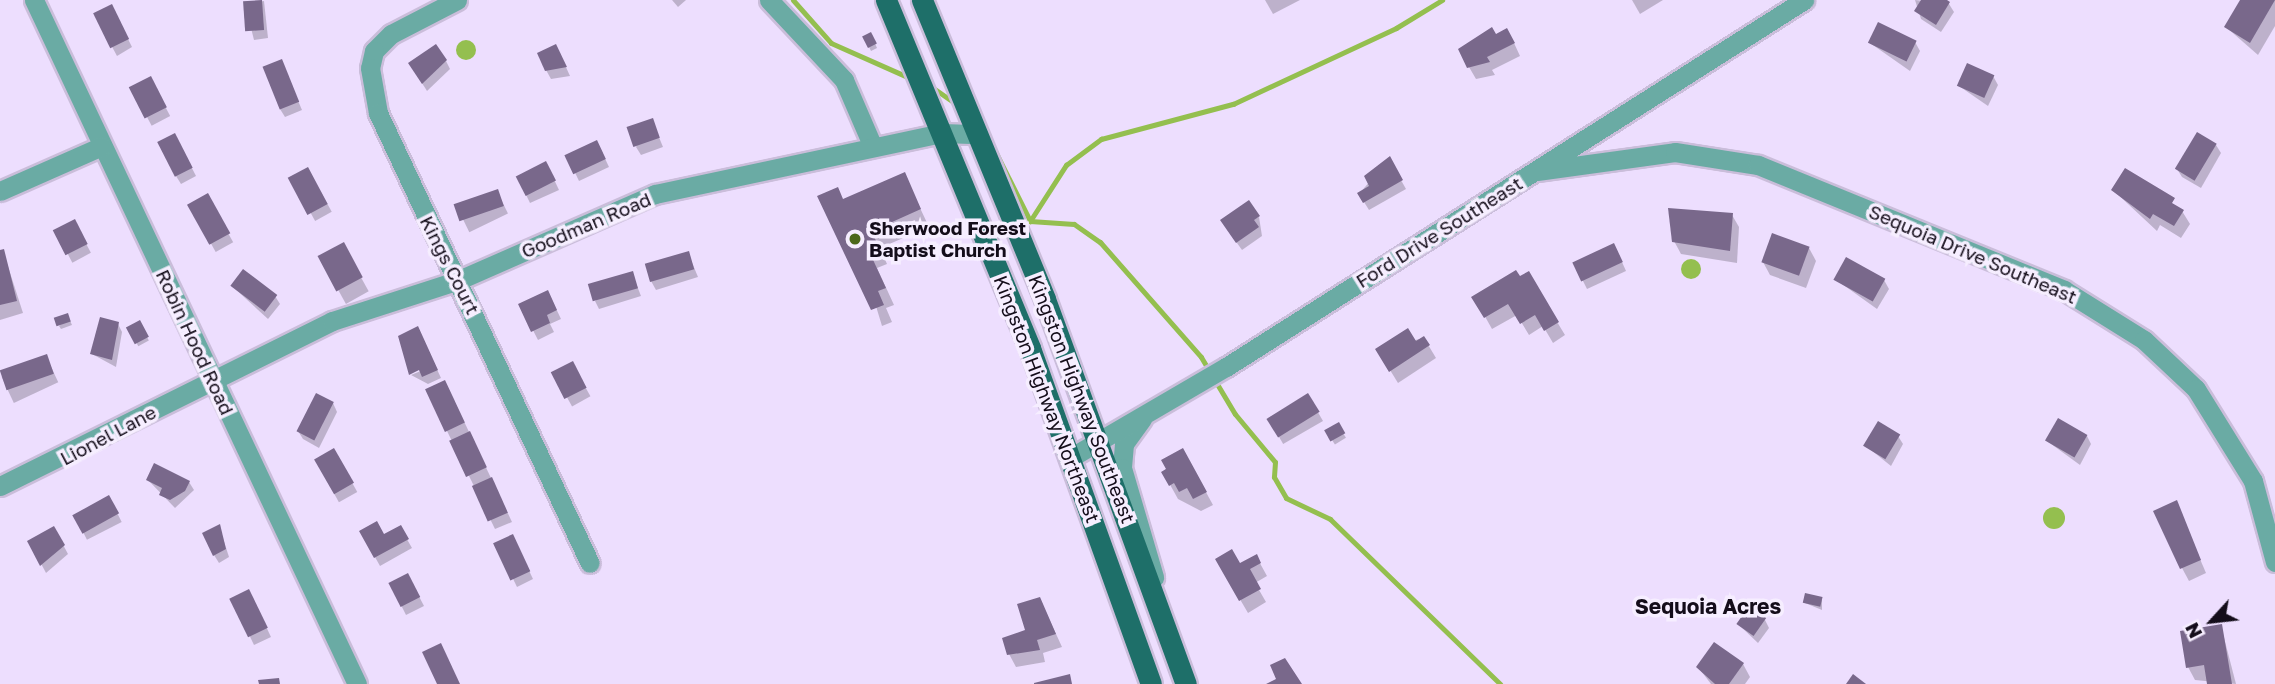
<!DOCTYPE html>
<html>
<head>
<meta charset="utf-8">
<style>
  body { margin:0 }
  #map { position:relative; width:2275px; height:684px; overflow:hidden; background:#eddefe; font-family:"Golos Text",sans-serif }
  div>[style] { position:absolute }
  .water>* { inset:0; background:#94bf4f }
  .round { border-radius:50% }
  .shadow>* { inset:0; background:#0003; transform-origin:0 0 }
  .stream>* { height:5px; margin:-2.5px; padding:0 2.5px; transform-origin:2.5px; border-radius:2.5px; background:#94bf4f }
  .building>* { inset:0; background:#79688b; transform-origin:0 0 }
  .roads { filter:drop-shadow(2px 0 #cabdda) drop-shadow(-2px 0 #cabdda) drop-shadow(0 2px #cabdda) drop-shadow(0 -2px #cabdda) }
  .minor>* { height:19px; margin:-9.5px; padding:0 9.5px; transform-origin:9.5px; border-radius:9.5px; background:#6aaba4 }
  .major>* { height:21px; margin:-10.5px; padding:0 10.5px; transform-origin:10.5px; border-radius:10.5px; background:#1e6f69 }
  .dots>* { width:19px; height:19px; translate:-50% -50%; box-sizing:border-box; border:4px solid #f6eeff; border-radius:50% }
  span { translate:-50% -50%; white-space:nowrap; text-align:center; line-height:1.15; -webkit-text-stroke:7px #f6eeff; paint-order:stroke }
  .street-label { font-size:19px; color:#140d1a }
  .poi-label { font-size:19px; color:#140d1a; font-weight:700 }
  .left { translate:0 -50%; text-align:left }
  .neighbourhood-label { font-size:21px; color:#140d1a; font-weight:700 }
  .north { position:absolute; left:2177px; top:586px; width:70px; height:70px; -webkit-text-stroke:5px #f6eeff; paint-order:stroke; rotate:243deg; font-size:19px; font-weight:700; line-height:28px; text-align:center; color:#140d1a }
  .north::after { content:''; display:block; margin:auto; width:24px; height:32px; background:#140d1a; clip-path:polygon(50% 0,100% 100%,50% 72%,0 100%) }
</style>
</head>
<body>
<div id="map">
  <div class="water">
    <div class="round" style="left:456px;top:40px;width:20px;height:20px"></div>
    <div class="round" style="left:1681px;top:259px;width:20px;height:20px"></div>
    <div class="round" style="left:2043px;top:507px;width:22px;height:22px"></div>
  </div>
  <div class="shadow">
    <div style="clip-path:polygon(672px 0,686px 0,678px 7px)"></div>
    <div style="clip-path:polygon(1265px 0,1300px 0,1273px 14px)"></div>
    <div style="clip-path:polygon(1632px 0,1663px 0,1640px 14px)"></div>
    <div style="clip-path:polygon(1915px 0,1949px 4px,1954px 12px,1941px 32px,1921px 19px)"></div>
    <div style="clip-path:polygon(2242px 0,2275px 0,2275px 26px,2258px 55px,2226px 27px)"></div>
    <div style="clip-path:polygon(264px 1px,268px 38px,254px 40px,245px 4px)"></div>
    <div style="clip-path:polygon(95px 15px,116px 15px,132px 47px,117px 56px)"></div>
    <div style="clip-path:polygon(871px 34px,877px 48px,871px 51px,864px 37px)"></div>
    <div style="clip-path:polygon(1495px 36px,1514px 43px,1520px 56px,1492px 70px,1495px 75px,1476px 79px,1469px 67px)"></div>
    <div style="clip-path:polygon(1915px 42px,1920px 51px,1910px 71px,1870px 43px)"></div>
    <div style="clip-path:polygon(560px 54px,570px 76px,551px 79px,546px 70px)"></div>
    <div style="clip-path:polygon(281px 61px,302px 110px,285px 117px,280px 109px)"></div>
    <div style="clip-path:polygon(446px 61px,450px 69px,427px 91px,415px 72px)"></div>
    <div style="clip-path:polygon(1993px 76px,1998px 85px,1988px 106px,1959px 86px)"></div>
    <div style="left:150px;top:78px;width:43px;height:21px;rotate:62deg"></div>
    <div style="clip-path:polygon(652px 120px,663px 147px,641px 155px,636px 147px)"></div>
    <div style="clip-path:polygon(179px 143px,196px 176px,181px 184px,176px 176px)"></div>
    <div style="clip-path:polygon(2216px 145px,2221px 153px,2201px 188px,2182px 177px,2177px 169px)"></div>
    <div style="clip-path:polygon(601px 150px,609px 167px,579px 181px,567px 156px)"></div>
    <div style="clip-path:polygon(1389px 159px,1406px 189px,1369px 210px,1359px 194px)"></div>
    <div style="left:308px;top:169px;width:49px;height:19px;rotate:61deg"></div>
    <div style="clip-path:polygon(550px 171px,559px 190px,530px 203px,517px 176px)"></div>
    <div style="clip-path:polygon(904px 174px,929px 227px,880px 248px,887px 264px,877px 268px,894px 305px,886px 308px,892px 322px,882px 326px,844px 201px)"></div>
    <div style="clip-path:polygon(2113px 190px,2182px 211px,2190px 224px,2181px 238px,2160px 225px,2157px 231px)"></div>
    <div style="left:497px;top:191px;width:25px;height:43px;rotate:64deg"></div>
    <div style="left:207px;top:195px;width:54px;height:20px;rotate:61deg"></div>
    <div style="clip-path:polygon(1732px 215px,1739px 227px,1737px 263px,1681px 254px,1674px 241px)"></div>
    <div style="clip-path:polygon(1259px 217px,1262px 236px,1242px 250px,1227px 229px)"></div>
    <div style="left:74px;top:221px;width:36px;height:21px;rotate:62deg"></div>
    <div style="left:343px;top:245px;width:53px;height:26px;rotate:61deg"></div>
    <div style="clip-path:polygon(1809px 248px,1816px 261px,1806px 288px,1770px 275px,1763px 262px)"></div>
    <div style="clip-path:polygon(3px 251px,23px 313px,0 320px,0 252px)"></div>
    <div style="clip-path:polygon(688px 253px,698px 277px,656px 290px,651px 281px)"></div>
    <div style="clip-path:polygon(1618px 253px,1626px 271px,1587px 289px,1574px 263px)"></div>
    <div style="clip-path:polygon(632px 273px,641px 296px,599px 309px,595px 301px)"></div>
    <div style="clip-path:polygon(1528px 274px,1565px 335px,1553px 343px,1543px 326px,1529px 335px,1517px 315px,1492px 329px,1474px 297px)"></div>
    <div style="clip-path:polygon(1835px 279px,1884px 280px,1889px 289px,1877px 309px)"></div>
    <div style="clip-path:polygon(232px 286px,275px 296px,280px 304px,268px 319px)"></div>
    <div style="clip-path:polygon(552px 300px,561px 319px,550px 324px,554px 332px,538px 340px,520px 305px)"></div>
    <div style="clip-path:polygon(69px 318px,72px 325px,61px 329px,59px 326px)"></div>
    <div style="left:139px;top:322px;width:21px;height:12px;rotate:62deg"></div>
    <div style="clip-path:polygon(118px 324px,122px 332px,116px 367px,92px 354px)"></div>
    <div style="clip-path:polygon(422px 337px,441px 378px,428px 384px,411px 375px,428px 368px)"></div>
    <div style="clip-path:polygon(1424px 338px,1436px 358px,1398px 383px,1377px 349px)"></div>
    <div style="left:46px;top:356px;width:29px;height:49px;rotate:65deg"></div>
    <div style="left:572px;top:363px;width:38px;height:21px;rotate:61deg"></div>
    <div style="clip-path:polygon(449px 390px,512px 522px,495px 529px,447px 431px)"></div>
    <div style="left:1308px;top:395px;width:30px;height:46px;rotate:60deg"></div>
    <div style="clip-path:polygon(333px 403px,337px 412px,319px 448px,303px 439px,298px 431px)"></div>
    <div style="left:1338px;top:425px;width:15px;height:13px;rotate:58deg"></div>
    <div style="clip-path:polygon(1898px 436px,1903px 444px,1891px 466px,1866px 446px)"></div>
    <div style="clip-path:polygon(2087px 436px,2091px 444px,2080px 465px,2047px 441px)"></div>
    <div style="left:334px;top:450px;width:48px;height:21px;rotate:61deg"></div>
    <div style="clip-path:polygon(1183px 450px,1213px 505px,1201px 511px,1178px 499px,1163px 472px)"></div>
    <div style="clip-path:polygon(148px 480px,189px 482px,194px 490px,175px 508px)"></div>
    <div style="left:109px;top:497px;width:28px;height:39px;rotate:63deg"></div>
    <div style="clip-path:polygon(2176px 503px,2206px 573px,2189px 581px,2182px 568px)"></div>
    <div style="clip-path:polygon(219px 526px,229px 557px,219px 563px,214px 555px)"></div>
    <div style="clip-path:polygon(400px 527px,412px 548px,380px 566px,361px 532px,384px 536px)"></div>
    <div style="clip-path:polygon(54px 528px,68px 554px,46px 573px,29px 541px)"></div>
    <div style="clip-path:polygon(496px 544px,517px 545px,533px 579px,517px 587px)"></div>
    <div style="clip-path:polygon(1256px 556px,1267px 576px,1255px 583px,1266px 602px,1248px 613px,1217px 560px,1240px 566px)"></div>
    <div style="clip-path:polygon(390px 583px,412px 583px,424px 606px,406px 615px)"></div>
    <div style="clip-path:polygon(232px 599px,253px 599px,271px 637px,254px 645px)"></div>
    <div style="clip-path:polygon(1822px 599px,1822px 610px,1805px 603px)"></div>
    <div style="clip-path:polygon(1046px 612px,1062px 647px,1043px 653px,1045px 662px,1016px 667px,1009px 654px)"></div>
    <div style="clip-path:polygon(1765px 620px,1769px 628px,1758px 643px,1738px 624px)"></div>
    <div style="clip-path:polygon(2221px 626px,2236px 684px,2195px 680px,2188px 667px)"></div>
    <div style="clip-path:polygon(1743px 664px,1750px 677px,1745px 684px,1711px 684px,1698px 667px)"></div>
  </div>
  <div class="stream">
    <div style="left:793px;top:0;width:57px;rotate:48.5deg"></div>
    <div style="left:831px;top:43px;width:86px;rotate:23.9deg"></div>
    <div style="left:926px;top:83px;width:35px;rotate:35deg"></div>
    <div style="left:985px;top:131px;width:101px;rotate:63.4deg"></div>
    <div style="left:1030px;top:221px;width:44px;rotate:3.9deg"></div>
    <div style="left:1074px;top:224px;width:32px;rotate:35deg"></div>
    <div style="left:1100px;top:242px;width:153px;rotate:48.7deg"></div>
    <div style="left:1201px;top:357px;width:66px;rotate:59.2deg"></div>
    <div style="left:1235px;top:414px;width:62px;rotate:50.2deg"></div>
    <div style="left:1275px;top:462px;width:15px;rotate:94deg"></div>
    <div style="left:1274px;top:477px;width:24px;rotate:60deg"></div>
    <div style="left:1286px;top:498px;width:49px;rotate:25.5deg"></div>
    <div style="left:1330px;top:519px;width:237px;rotate:44.1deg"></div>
    <div style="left:1030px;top:221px;width:67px;rotate:-57.3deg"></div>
    <div style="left:1066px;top:165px;width:44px;rotate:-36.6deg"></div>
    <div style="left:1101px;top:139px;width:137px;rotate:-14.9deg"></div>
    <div style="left:1233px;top:104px;width:180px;rotate:-25deg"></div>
    <div style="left:1396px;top:28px;width:54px;rotate:-31.3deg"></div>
  </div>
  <div class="building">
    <div style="left:262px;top:0;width:30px;height:19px;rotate:86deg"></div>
    <div style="clip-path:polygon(1921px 0,1947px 0,1950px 2px,1936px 25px,1914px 11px)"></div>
    <div style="clip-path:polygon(2240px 0,2275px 0,2250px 43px,2224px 27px)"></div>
    <div style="left:112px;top:4px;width:39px;height:21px;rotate:64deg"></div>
    <div style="left:1878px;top:22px;width:43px;height:23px;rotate:26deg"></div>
    <div style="clip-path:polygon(1492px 27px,1496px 34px,1507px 28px,1515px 43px,1487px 57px,1490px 62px,1467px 68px,1458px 49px)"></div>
    <div style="left:871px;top:32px;width:13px;height:10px;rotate:63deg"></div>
    <div style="clip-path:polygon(436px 44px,447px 60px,422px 84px,408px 63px)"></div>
    <div style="clip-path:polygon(556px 44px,567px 67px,545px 71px,537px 53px)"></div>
    <div style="left:282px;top:59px;width:46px;height:21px;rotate:68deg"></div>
    <div style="left:1967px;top:63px;width:30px;height:25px;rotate:24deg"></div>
    <div style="left:151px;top:76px;width:35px;height:25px;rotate:63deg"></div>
    <div style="left:653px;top:118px;width:21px;height:28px;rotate:71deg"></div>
    <div style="left:2197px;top:132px;width:23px;height:43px;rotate:31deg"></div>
    <div style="left:175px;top:133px;width:39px;height:20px;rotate:63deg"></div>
    <div style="left:597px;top:140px;width:21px;height:36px;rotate:65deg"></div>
    <div style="clip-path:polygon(1390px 156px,1403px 180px,1363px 203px,1357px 193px,1369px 186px,1364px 176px)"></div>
    <div style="left:546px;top:161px;width:22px;height:34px;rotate:63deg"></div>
    <div style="left:308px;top:167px;width:42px;height:23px;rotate:62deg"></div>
    <div style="clip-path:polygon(2125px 168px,2175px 198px,2172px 203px,2184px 210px,2174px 226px,2153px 214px,2150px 219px,2111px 190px)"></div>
    <div style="clip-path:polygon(905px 172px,921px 209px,872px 231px,878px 246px,869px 251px,886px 288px,878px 291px,884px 305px,871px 310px,817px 196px,838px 187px,843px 199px)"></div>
    <div style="left:498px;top:189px;width:18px;height:47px;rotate:71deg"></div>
    <div style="left:208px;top:193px;width:46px;height:24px;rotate:61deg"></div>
    <div style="clip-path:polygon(1249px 200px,1260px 216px,1254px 220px,1259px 227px,1236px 243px,1220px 220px)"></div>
    <div style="clip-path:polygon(1668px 208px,1733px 213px,1730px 251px,1672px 242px)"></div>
    <div style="left:75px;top:219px;width:28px;height:25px;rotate:63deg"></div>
    <div style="left:1772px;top:233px;width:40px;height:31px;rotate:20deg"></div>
    <div style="left:344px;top:242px;width:40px;height:30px;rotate:62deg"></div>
    <div style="left:1614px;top:243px;width:21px;height:46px;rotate:65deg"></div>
    <div style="clip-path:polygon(4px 249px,17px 301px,0 305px,0 250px)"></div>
    <div style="left:689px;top:251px;width:19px;height:46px;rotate:74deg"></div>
    <div style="left:1846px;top:257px;width:45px;height:26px;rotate:29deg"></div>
    <div style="left:243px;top:269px;width:43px;height:21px;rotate:37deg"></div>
    <div style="clip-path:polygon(1516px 270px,1520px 276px,1529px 271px,1559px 322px,1544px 331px,1535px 315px,1520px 324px,1508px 304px,1484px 318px,1471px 297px)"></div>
    <div style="left:633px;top:271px;width:18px;height:47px;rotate:74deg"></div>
    <div style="clip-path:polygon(548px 290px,557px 310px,547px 315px,550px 323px,531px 332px,518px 304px)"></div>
    <div style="left:68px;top:313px;width:9px;height:15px;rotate:72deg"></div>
    <div style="clip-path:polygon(100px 317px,119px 322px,112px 360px,90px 354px)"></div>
    <div style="left:140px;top:320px;width:19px;height:16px;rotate:62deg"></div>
    <div style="clip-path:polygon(418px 326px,438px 370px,422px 377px,419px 370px,409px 375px,398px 336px)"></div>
    <div style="clip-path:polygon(1408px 328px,1416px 341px,1424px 336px,1430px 345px,1389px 372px,1375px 349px)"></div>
    <div style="left:47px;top:354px;width:21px;height:50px;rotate:71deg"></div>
    <div style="left:573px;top:361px;width:30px;height:25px;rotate:63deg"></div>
    <div style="left:445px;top:380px;width:47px;height:22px;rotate:65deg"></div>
    <div style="left:316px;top:393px;width:20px;height:43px;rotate:27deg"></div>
    <div style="left:1308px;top:393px;width:22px;height:49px;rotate:58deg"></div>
    <div style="left:2058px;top:418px;width:34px;height:26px;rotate:30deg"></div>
    <div style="left:1878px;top:421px;width:26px;height:29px;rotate:31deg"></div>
    <div style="left:1339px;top:422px;width:13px;height:17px;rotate:61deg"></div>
    <div style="left:470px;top:431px;width:40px;height:23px;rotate:65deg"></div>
    <div style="left:334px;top:448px;width:40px;height:23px;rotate:60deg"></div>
    <div style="clip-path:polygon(1183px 448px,1207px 492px,1193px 499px,1187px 488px,1179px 492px,1174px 483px,1169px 486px,1161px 472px,1166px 469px,1161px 460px)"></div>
    <div style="clip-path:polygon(154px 463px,190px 481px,185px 491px,170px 500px,159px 495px,162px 488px,146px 480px)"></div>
    <div style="left:492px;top:477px;width:39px;height:22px;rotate:66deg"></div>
    <div style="left:109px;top:495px;width:21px;height:42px;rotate:61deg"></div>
    <div style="clip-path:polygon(2177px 500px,2201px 560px,2180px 569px,2153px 511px)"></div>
    <div style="clip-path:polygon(377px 521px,384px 534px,401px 525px,409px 539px,374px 558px,359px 531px)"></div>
    <div style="clip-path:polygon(220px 524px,226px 549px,213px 556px,202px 533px)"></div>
    <div style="clip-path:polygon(54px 526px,65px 545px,40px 566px,27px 541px)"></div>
    <div style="left:513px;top:534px;width:41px;height:22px;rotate:65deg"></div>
    <div style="clip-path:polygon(1232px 549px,1240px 563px,1257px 554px,1261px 563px,1250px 569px,1261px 589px,1239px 601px,1215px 559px)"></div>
    <div style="left:408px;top:573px;width:27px;height:22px;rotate:63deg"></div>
    <div style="left:249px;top:589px;width:43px;height:22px;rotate:64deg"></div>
    <div style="left:1805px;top:593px;width:18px;height:10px;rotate:13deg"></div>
    <div style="clip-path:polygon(1040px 597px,1056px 634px,1037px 640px,1040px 650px,1007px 655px,1002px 638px,1025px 630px,1017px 604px)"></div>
    <div style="left:1749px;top:606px;width:21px;height:22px;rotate:35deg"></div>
    <div style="clip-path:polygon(2222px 624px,2232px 684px,2207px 684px,2204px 665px,2186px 668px,2180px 631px)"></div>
    <div style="clip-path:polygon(1714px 642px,1744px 663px,1729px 684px,1715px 684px,1696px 667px)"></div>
    <div style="clip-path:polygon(441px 643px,460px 684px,437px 684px,422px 652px)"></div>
    <div style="clip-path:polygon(1285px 658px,1302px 684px,1266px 684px,1276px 679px,1270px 665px)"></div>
    <div style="clip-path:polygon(1070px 674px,1072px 684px,1034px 684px,1034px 683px)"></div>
    <div style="clip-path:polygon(1853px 674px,1866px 684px,1846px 684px)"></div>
    <div style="clip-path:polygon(279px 678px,280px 684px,259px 684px,258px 680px)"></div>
  </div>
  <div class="roads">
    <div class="minor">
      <div style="left:34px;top:0;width:756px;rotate:64.72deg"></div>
      <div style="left:457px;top:0;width:74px;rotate:152.7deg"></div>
      <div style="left:391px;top:34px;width:24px;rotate:135deg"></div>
      <div style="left:374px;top:51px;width:17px;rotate:103deg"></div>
      <div style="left:370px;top:68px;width:46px;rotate:79.9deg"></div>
      <div style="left:378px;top:113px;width:497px;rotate:64.8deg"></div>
      <div style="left:769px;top:0;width:110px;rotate:46.8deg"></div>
      <div style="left:844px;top:80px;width:73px;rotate:66.6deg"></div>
      <div style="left:1537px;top:171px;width:139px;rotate:-7.8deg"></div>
      <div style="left:1675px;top:152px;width:84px;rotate:8.9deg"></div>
      <div style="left:1758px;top:165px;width:331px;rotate:22.2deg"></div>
      <div style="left:2064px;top:290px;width:94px;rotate:32deg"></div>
      <div style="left:2144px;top:340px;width:71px;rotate:43.3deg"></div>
      <div style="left:2196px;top:389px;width:108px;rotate:58.2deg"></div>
      <div style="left:2253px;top:481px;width:84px;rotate:74.8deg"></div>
      <div style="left:0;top:191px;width:111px;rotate:-23.8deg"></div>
      <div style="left:1142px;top:419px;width:31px;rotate:126deg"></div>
      <div style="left:1124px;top:444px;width:24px;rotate:95deg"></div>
      <div style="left:1122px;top:468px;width:114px;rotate:73.6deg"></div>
      <div style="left:1070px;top:458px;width:181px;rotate:-30.3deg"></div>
      <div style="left:1226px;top:367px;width:685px;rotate:-32.41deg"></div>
      <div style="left:0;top:486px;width:371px;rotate:-26.4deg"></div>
      <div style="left:332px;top:321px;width:133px;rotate:-17.9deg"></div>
      <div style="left:459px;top:280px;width:214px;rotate:-23.7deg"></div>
      <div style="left:655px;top:194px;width:293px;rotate:-12deg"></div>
      <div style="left:942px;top:133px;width:36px;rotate:2deg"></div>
    </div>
    <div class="major">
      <div style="left:886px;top:0;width:377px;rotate:67.5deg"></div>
      <div style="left:1030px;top:348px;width:357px;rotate:70.2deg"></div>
      <div style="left:922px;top:0;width:323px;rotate:67.6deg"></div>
      <div style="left:1045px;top:299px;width:410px;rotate:69.9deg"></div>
    </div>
  </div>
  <div class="dots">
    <div style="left:855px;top:239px;background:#4c681b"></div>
  </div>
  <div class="street-label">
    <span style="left:586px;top:225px;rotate:-23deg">Goodman Road</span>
    <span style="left:1439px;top:232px;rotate:-32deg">Ford Drive Southeast</span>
    <span style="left:1973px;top:254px;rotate:23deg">Sequoia Drive Southeast</span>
    <span style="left:450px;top:265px;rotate:63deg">Kings Court</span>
    <span style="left:195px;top:342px;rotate:65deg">Robin Hood Road</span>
    <span style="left:1047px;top:399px;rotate:69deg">Kingston Highway Northeast</span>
    <span style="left:1082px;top:399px;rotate:69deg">Kingston Highway Southeast</span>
    <span style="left:108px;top:435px;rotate:-28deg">Lionel Lane</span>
  </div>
  <div class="poi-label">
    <span class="left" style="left:869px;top:239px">Sherwood Forest<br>Baptist Church</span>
  </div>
  <div class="neighbourhood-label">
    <span style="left:1708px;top:606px">Sequoia Acres</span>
  </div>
  <div class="north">N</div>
</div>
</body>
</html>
